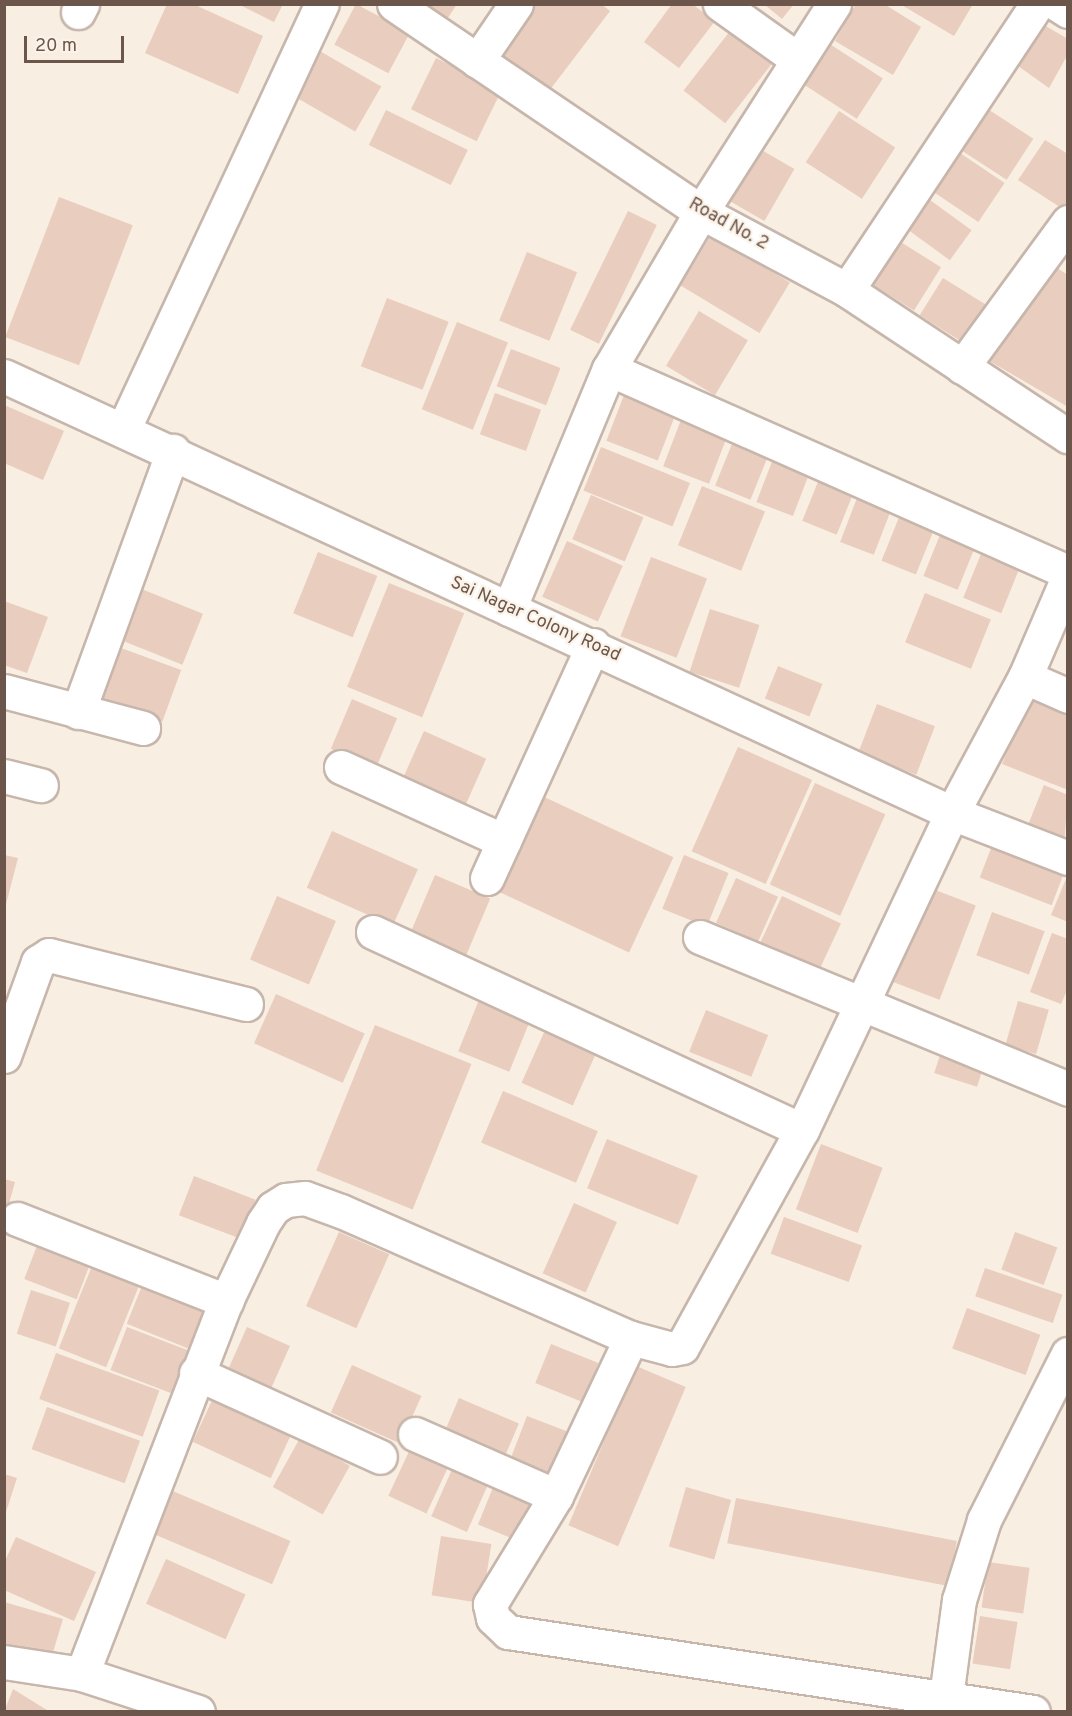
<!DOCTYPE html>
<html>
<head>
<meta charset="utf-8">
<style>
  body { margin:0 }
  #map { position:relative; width:1072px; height:1716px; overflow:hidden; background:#f8eee2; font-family:Overpass,sans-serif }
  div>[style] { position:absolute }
  .building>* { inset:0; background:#e9cdbe; transform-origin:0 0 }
  .roads { filter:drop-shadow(2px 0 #c7b6ab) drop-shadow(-2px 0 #c7b6ab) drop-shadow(0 2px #c7b6ab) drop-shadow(0 -2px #c7b6ab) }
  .minor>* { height:33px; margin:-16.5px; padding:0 16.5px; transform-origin:16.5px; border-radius:16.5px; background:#fff }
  span { translate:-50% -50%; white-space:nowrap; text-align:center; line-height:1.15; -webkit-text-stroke:4.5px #fcf3e8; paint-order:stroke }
  .street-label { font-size:18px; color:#6c564c }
  .frame { position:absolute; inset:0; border:6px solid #6c564c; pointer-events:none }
  .scale { position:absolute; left:24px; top:36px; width:100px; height:27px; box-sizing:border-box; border:3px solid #6c564c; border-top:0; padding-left:8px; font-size:18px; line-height:21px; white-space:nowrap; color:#6c564c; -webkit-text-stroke:4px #fcf3e8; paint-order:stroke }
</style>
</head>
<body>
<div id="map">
  <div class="building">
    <div style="clip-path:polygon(167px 4px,193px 4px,263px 36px,238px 94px,145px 53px)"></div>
    <div style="clip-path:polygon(238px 4px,283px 4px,274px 22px)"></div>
    <div style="left:356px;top:4px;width:61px;height:46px;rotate:28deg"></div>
    <div style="clip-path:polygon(404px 4px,457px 4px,440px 30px)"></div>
    <div style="clip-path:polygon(529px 4px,601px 4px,610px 11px,549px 91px,495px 50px)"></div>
    <div style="clip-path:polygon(672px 4px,692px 4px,715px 21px,679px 68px,644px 42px)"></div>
    <div style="clip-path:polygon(764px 4px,794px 4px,782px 19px)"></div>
    <div style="clip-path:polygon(856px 4px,884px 4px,921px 27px,893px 75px,835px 41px)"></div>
    <div style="clip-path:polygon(900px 4px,973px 4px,954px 36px)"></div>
    <div style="clip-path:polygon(1037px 21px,1068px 39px,1068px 54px,1049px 88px,1011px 61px)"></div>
    <div style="left:734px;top:26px;width:53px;height:82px;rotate:38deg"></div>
    <div style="left:825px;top:41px;width:69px;height:48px;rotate:33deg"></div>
    <div style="left:318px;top:50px;width:73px;height:52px;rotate:30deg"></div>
    <div style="left:436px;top:58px;width:73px;height:57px;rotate:26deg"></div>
    <div style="left:983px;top:106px;width:60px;height:49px;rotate:33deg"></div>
    <div style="left:386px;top:110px;width:91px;height:39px;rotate:26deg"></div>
    <div style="left:839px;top:111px;width:67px;height:61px;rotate:33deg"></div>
    <div style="clip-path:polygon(1045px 140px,1068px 154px,1066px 211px,1018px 180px)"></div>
    <div style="left:758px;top:148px;width:42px;height:60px;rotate:30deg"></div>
    <div style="left:954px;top:149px;width:61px;height:47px;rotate:34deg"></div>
    <div style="left:919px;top:192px;width:65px;height:37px;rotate:36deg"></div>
    <div style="left:59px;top:197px;width:79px;height:150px;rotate:21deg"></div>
    <div style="left:628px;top:211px;width:32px;height:132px;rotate:26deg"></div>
    <div style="left:711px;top:235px;width:92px;height:59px;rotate:31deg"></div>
    <div style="left:891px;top:236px;width:59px;height:51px;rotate:32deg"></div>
    <div style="left:527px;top:252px;width:54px;height:74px;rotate:22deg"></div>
    <div style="clip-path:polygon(1046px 261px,1068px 275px,1068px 407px,981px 356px)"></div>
    <div style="left:943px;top:278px;width:54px;height:44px;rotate:32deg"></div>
    <div style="left:387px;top:298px;width:66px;height:73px;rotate:21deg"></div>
    <div style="left:699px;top:311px;width:57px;height:64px;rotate:31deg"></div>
    <div style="left:457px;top:322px;width:55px;height:94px;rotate:22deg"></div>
    <div style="left:511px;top:349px;width:53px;height:40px;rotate:21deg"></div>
    <div style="left:629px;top:382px;width:55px;height:63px;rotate:21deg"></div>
    <div style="left:495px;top:393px;width:49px;height:44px;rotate:20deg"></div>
    <div style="clip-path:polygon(4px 405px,64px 431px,43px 480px,4px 463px)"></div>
    <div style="left:684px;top:412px;width:49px;height:58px;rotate:21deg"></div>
    <div style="left:738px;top:429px;width:38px;height:61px;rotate:22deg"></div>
    <div style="left:778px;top:446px;width:39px;height:60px;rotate:21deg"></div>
    <div style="left:601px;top:447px;width:96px;height:47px;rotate:22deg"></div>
    <div style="left:824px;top:467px;width:37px;height:58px;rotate:22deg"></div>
    <div style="left:862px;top:485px;width:36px;height:61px;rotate:21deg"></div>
    <div style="left:702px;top:486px;width:68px;height:64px;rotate:22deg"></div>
    <div style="left:591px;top:495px;width:57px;height:48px;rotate:23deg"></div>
    <div style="left:904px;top:505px;width:37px;height:60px;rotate:22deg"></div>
    <div style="left:944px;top:525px;width:37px;height:55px;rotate:22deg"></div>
    <div style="left:567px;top:541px;width:61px;height:61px;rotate:24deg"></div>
    <div style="left:985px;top:544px;width:41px;height:58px;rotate:22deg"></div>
    <div style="left:318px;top:552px;width:64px;height:66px;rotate:22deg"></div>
    <div style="left:651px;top:557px;width:60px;height:85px;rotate:21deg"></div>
    <div style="left:389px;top:583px;width:81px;height:112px;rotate:22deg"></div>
    <div style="left:139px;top:588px;width:69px;height:55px;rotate:22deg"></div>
    <div style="left:925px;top:593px;width:71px;height:53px;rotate:22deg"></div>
    <div style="clip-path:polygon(4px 601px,48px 617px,27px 673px,4px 665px)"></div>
    <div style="left:710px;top:609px;width:52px;height:66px;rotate:18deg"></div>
    <div style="left:121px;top:648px;width:64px;height:55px;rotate:20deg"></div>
    <div style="left:778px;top:666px;width:48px;height:35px;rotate:22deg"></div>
    <div style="clip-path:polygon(1032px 691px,1068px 706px,1068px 790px,1002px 764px)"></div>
    <div style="left:352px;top:699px;width:49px;height:54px;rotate:23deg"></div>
    <div style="left:877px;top:704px;width:62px;height:52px;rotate:21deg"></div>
    <div style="left:424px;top:731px;width:68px;height:52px;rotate:24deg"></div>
    <div style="left:738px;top:747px;width:81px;height:114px;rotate:24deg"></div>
    <div style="left:815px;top:783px;width:77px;height:111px;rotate:24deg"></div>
    <div style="clip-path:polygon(1044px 785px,1068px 795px,1064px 845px,1026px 830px)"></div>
    <div style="left:542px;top:796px;width:145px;height:105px;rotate:25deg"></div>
    <div style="left:332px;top:831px;width:94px;height:62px;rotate:24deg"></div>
    <div style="left:993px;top:843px;width:77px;height:37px;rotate:21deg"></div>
    <div style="clip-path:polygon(4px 855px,18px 858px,5px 908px,4px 908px)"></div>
    <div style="left:684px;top:855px;width:48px;height:58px;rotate:22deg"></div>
    <div style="clip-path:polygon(1068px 874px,1068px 922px,1051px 915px)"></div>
    <div style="left:435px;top:875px;width:60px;height:63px;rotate:23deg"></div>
    <div style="left:736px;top:878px;width:46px;height:49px;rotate:24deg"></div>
    <div style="left:930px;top:888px;width:49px;height:101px;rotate:21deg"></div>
    <div style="left:277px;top:896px;width:64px;height:69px;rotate:23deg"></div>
    <div style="left:782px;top:896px;width:65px;height:53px;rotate:25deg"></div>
    <div style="left:992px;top:912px;width:56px;height:46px;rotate:20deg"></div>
    <div style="clip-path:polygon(1052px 933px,1068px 939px,1068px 988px,1061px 1004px,1030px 992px)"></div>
    <div style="left:483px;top:990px;width:55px;height:66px;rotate:22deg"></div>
    <div style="left:276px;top:994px;width:97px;height:54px;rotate:24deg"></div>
    <div style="left:1018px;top:1001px;width:32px;height:46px;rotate:16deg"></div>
    <div style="left:706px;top:1010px;width:67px;height:45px;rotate:22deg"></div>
    <div style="left:375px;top:1025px;width:104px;height:157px;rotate:22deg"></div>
    <div style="left:546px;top:1028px;width:56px;height:60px;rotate:24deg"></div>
    <div style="left:941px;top:1052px;width:45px;height:22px;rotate:18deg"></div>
    <div style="left:503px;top:1091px;width:103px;height:56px;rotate:23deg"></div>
    <div style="left:607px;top:1139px;width:98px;height:53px;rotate:22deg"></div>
    <div style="left:821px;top:1144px;width:66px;height:70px;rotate:21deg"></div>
    <div style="left:194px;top:1176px;width:66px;height:42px;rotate:21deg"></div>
    <div style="clip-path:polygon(4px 1179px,15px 1182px,5px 1218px,4px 1218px)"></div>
    <div style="left:574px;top:1203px;width:47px;height:77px;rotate:24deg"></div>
    <div style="left:784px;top:1217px;width:83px;height:39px;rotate:20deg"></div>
    <div style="left:339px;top:1232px;width:55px;height:81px;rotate:24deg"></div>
    <div style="left:1015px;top:1232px;width:45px;height:40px;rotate:20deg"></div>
    <div style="left:40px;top:1238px;width:56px;height:44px;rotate:21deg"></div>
    <div style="left:94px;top:1261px;width:51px;height:94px;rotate:22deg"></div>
    <div style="left:985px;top:1268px;width:82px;height:30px;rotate:19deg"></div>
    <div style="left:144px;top:1281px;width:71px;height:46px;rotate:22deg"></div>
    <div style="left:31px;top:1290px;width:41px;height:46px;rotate:18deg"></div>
    <div style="left:967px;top:1308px;width:78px;height:43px;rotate:20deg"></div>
    <div style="left:127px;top:1327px;width:68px;height:46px;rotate:21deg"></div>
    <div style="left:247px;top:1327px;width:47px;height:50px;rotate:24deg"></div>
    <div style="left:551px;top:1344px;width:51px;height:42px;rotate:22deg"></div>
    <div style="left:56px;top:1353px;width:110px;height:49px;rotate:20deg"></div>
    <div style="left:352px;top:1365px;width:76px;height:52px;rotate:24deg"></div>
    <div style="left:636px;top:1366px;width:54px;height:173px;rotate:23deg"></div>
    <div style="left:216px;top:1392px;width:86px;height:55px;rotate:25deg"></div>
    <div style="left:459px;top:1398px;width:65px;height:43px;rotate:23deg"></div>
    <div style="left:47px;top:1407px;width:99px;height:45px;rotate:20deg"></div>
    <div style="left:527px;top:1416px;width:44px;height:53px;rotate:21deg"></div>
    <div style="left:300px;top:1438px;width:57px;height:56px;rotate:29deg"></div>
    <div style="left:412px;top:1445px;width:42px;height:56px;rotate:25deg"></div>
    <div style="left:454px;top:1465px;width:39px;height:56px;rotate:24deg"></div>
    <div style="clip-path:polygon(4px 1474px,17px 1478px,5px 1515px,4px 1515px)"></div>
    <div style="left:496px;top:1480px;width:50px;height:48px;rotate:22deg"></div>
    <div style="left:686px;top:1487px;width:47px;height:62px;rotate:16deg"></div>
    <div style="left:168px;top:1489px;width:133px;height:47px;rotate:23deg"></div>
    <div style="left:736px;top:1498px;width:225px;height:46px;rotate:11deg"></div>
    <div style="left:441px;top:1536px;width:51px;height:60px;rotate:9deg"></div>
    <div style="clip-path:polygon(16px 1537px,96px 1572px,74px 1621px,4px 1590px,4px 1563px)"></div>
    <div style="left:166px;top:1559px;width:87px;height:49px;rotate:24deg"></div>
    <div style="left:988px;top:1562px;width:42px;height:46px;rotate:8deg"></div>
    <div style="clip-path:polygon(4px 1602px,63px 1619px,50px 1662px,4px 1649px)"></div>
    <div style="left:980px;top:1616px;width:38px;height:48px;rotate:9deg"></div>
    <div style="clip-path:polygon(13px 1689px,50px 1712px,4px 1712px)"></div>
  </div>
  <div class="roads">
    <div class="minor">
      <div style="left:394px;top:4px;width:371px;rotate:34.1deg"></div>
      <div style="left:701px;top:212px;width:166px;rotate:28.1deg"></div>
      <div style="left:847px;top:290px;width:265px;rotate:33.5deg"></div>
      <div style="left:720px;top:4px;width:95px;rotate:35.5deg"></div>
      <div style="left:1057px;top:4px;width:13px;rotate:32deg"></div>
      <div style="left:78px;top:12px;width:9px;rotate:-63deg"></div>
      <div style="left:477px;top:61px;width:69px;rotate:-55.6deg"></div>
      <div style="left:847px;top:290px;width:343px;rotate:-56.4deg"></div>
      <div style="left:962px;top:367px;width:180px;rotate:-53.8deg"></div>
      <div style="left:609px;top:369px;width:502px;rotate:23.86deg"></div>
      <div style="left:4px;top:376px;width:1044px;rotate:24.75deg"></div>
      <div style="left:952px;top:813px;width:124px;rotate:21.2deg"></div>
      <div style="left:123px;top:430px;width:470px;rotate:-65deg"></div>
      <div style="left:509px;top:609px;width:260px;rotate:-67.4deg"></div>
      <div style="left:609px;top:369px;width:182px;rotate:-59.6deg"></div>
      <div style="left:701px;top:212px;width:247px;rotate:-57.4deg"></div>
      <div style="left:1025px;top:677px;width:47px;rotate:23.8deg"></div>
      <div style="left:4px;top:691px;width:144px;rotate:14.9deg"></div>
      <div style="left:78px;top:712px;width:278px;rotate:-70deg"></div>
      <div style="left:341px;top:767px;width:179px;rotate:24.4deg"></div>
      <div style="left:4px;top:776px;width:38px;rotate:14deg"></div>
      <div style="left:487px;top:878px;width:256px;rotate:-65.5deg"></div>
      <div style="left:373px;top:932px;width:472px;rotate:24.8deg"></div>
      <div style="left:700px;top:937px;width:398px;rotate:22.4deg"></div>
      <div style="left:4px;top:1056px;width:100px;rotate:-70.1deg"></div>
      <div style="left:38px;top:962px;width:13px;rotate:-32deg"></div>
      <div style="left:49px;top:955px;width:203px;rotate:14deg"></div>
      <div style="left:17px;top:1219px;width:225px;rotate:21.4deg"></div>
      <div style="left:631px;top:1338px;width:175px;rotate:115.4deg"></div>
      <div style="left:556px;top:1496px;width:127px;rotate:121.4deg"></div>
      <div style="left:490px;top:1604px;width:14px;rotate:78deg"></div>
      <div style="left:493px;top:1618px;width:21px;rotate:43deg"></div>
      <div style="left:508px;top:1632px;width:531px;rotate:8.66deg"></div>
      <div style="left:196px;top:1373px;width:202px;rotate:24.5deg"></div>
      <div style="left:415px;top:1434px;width:154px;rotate:23.7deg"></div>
      <div style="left:4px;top:1662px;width:79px;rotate:8.7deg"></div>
      <div style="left:82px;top:1674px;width:122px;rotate:18.1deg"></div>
      <div style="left:82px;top:1674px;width:400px;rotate:-68.9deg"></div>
      <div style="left:226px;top:1301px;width:86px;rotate:-64.6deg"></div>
      <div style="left:263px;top:1223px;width:18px;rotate:-56deg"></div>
      <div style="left:273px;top:1208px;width:15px;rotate:-32deg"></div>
      <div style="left:286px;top:1200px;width:19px;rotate:-6deg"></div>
      <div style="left:305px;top:1198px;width:38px;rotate:20deg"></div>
      <div style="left:341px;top:1211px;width:317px;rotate:23.7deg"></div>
      <div style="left:631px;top:1338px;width:42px;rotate:15deg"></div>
      <div style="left:672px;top:1349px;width:10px;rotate:-11deg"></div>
      <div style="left:682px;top:1347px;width:248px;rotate:-61.1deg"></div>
      <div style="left:802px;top:1130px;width:351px;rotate:-64.7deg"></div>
      <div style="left:952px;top:813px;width:154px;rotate:-61.8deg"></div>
      <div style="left:1025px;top:677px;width:109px;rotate:-66.7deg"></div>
      <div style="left:946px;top:1697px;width:98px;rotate:-82.4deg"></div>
      <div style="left:959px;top:1600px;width:84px;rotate:-72.6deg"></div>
      <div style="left:984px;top:1520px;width:186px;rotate:-63.2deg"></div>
    </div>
  </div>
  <div class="street-label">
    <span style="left:728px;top:225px;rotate:29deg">Road No. 2</span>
    <span style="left:535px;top:620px;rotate:24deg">Sai Nagar Colony Road</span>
  </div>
  <div class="frame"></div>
  <div class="scale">20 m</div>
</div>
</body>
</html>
